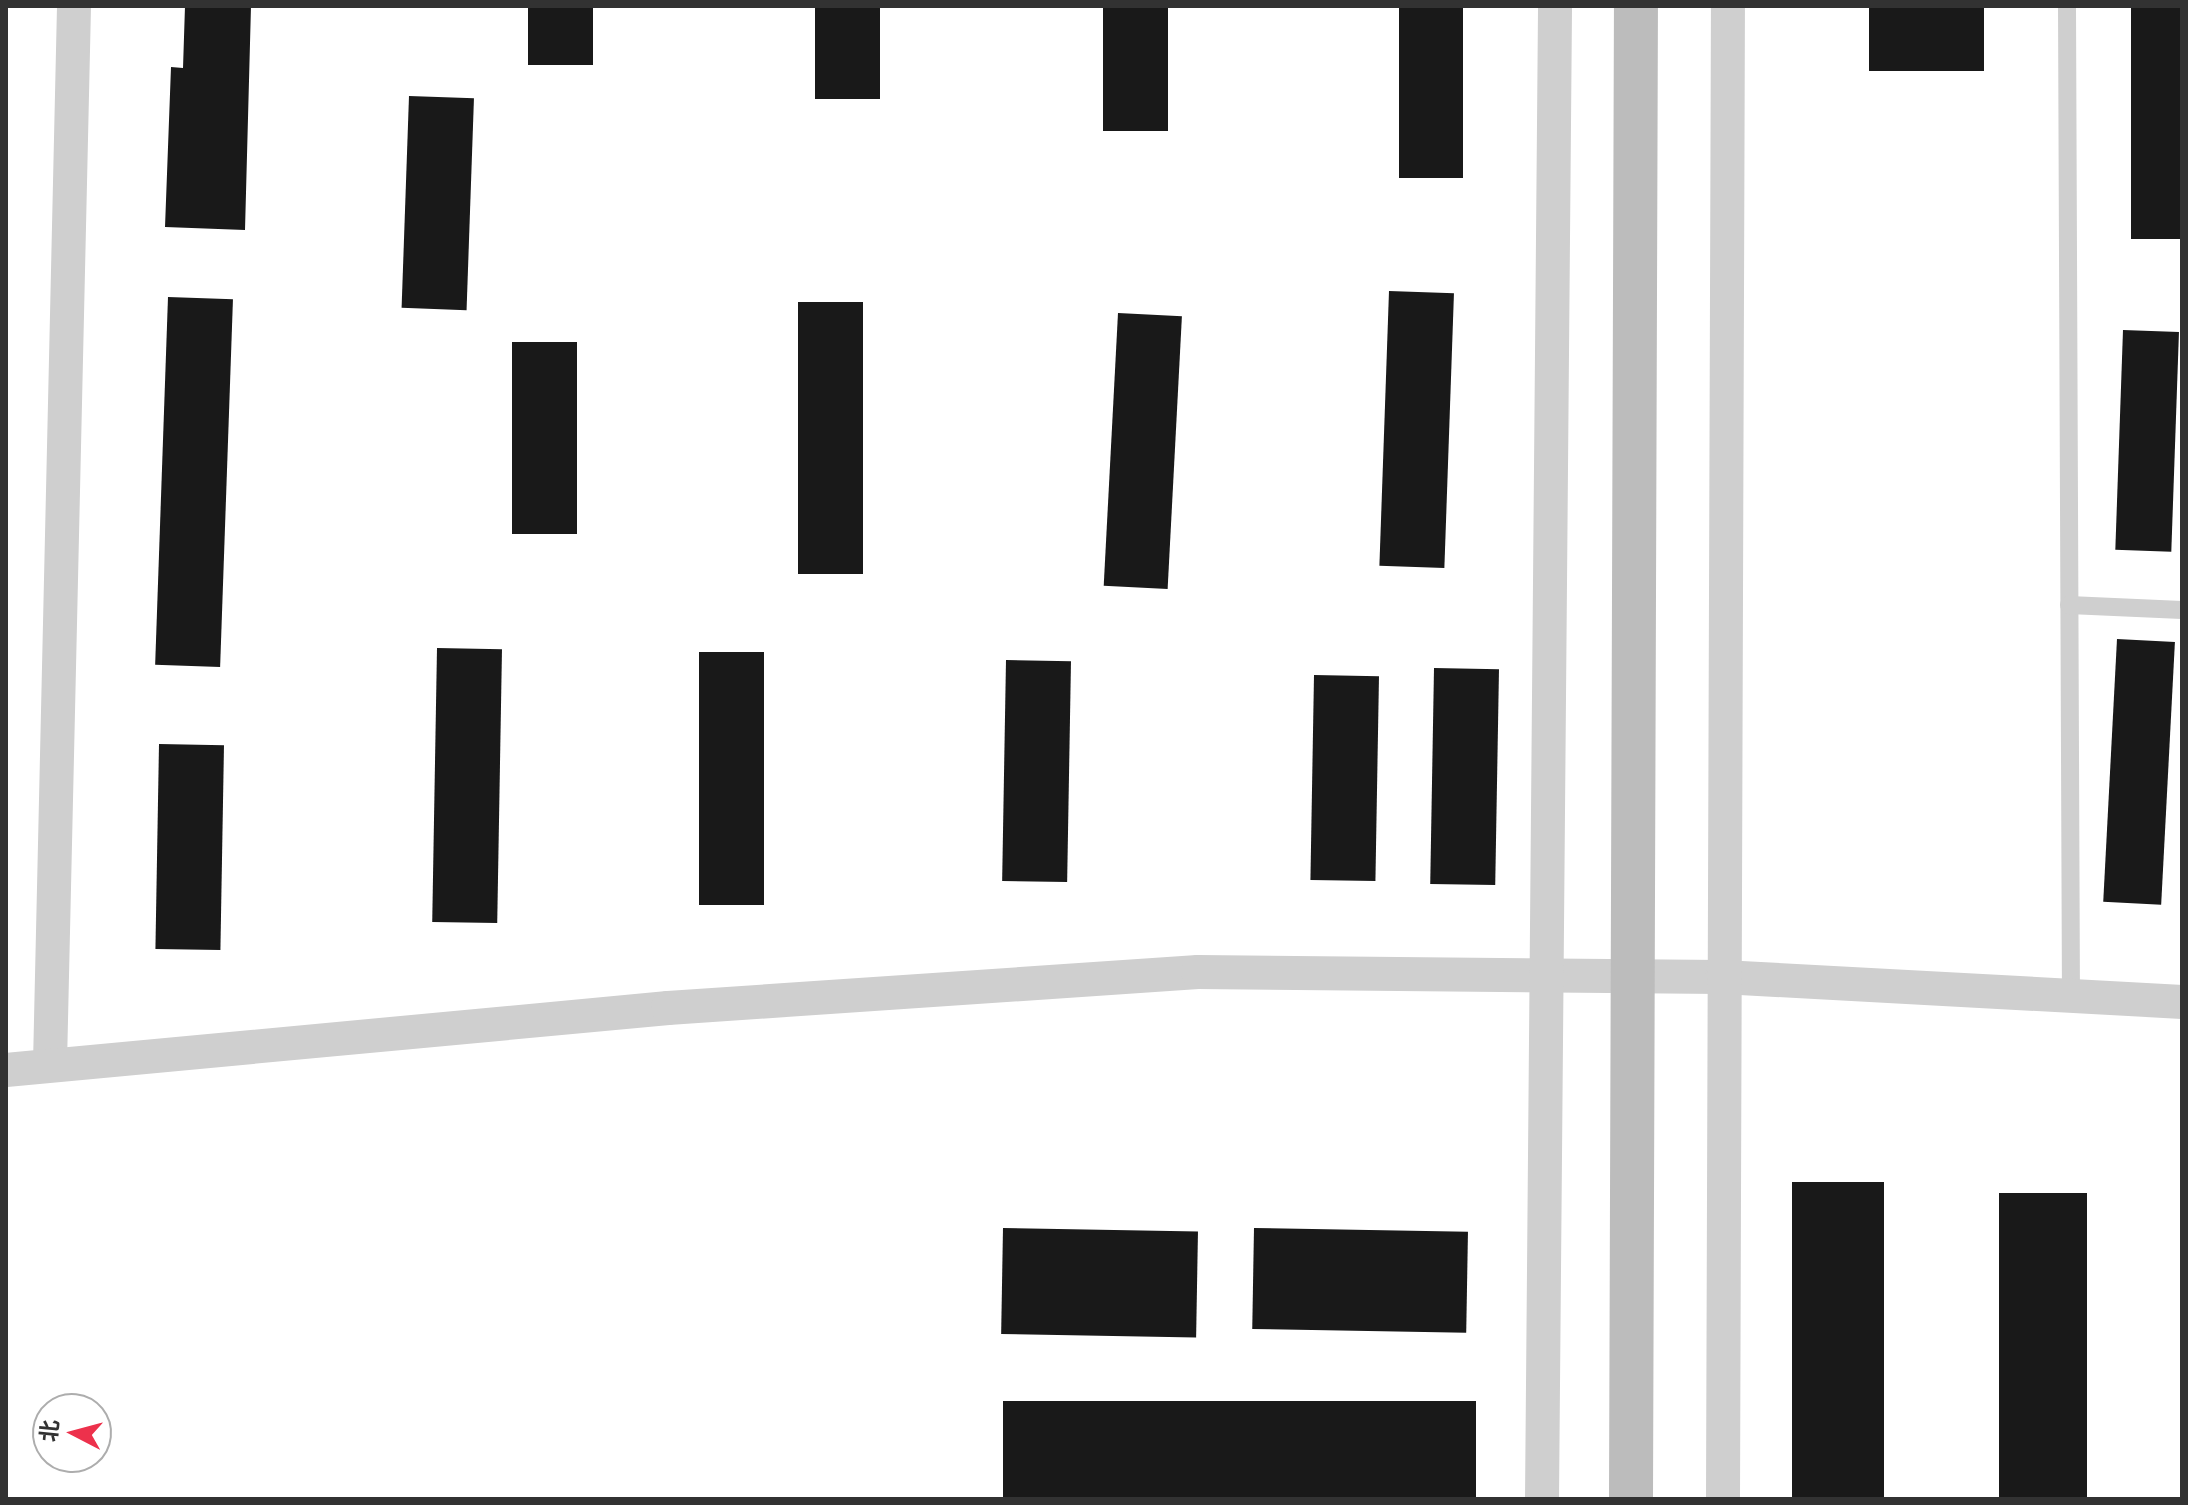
<!DOCTYPE html>
<html>
<head>
<meta charset="utf-8">
<style>
  body { margin:0 }
  #map { position:relative; width:2188px; height:1505px; overflow:hidden; background:#fff; font-family:"DM Sans","Noto Sans SC",sans-serif }
  div>[style] { position:absolute }
  .building>* { inset:0; background:#191919; transform-origin:0 0 }
  .lane>* { height:18px; margin:-9px; padding:0 9px; transform-origin:9px; border-radius:9px; background:#cfcfcf }
  .street>* { height:34px; margin:-17px; padding:0 17px; transform-origin:17px; border-radius:17px; background:#cfcfcf }
  .secondary>* { height:44px; margin:-22px; padding:0 22px; transform-origin:22px; border-radius:22px; background:#bcbcbc }
  span { translate:-50% -50%; white-space:nowrap; text-align:center; line-height:1.15; -webkit-text-stroke:8px #fff; paint-order:stroke }
  .frame { position:absolute; inset:0; border:8px solid #323232; pointer-events:none }
  .north { position:absolute; left:32px; top:1393px; width:80px; height:80px; box-sizing:border-box; background:#fff; border:2px solid #adadad; border-radius:50%; rotate:276deg; font-size:22px; font-weight:700; line-height:32px; text-align:center; color:#323232 }
  .north::after { content:''; display:block; margin:auto; width:28px; height:36px; background:#ed314c; clip-path:polygon(50% 0,100% 100%,50% 72%,0 100%) }
</style>
</head>
<body>
<div id="map">
  <div class="building">
    <div style="clip-path:polygon(185px 6px,251px 6px,245px 230px,165px 227px,171px 67px,183px 68px)"></div>
    <div style="left:528px;top:6px;width:65px;height:59px"></div>
    <div style="left:815px;top:6px;width:65px;height:93px"></div>
    <div style="left:1103px;top:6px;width:65px;height:125px"></div>
    <div style="left:1399px;top:6px;width:64px;height:172px"></div>
    <div style="left:1869px;top:6px;width:115px;height:65px"></div>
    <div style="left:2131px;top:6px;width:51px;height:233px"></div>
    <div style="left:409px;top:96px;width:65px;height:212px;rotate:2deg"></div>
    <div style="left:1389px;top:291px;width:65px;height:275px;rotate:2deg"></div>
    <div style="left:168px;top:297px;width:65px;height:368px;rotate:2deg"></div>
    <div style="left:863px;top:302px;width:272px;height:65px;rotate:90deg"></div>
    <div style="left:1118px;top:313px;width:64px;height:273px;rotate:3deg"></div>
    <div style="left:2123px;top:330px;width:56px;height:220px;rotate:2deg"></div>
    <div style="left:577px;top:342px;width:192px;height:65px;rotate:90deg"></div>
    <div style="left:2117px;top:639px;width:58px;height:263px;rotate:3deg"></div>
    <div style="left:437px;top:648px;width:65px;height:274px;rotate:1deg"></div>
    <div style="left:699px;top:652px;width:65px;height:253px"></div>
    <div style="left:1006px;top:660px;width:65px;height:221px;rotate:1deg"></div>
    <div style="left:1434px;top:668px;width:65px;height:216px;rotate:1deg"></div>
    <div style="left:1314px;top:675px;width:65px;height:205px;rotate:1deg"></div>
    <div style="left:159px;top:744px;width:65px;height:205px;rotate:1deg"></div>
    <div style="left:1792px;top:1182px;width:92px;height:317px"></div>
    <div style="left:1999px;top:1193px;width:88px;height:306px"></div>
    <div style="left:1003px;top:1228px;width:195px;height:106px;rotate:1deg"></div>
    <div style="left:1254px;top:1228px;width:214px;height:101px;rotate:1deg"></div>
    <div style="left:1003px;top:1401px;width:473px;height:98px"></div>
  </div>
  <div class="lane">
    <div style="left:2067px;top:6px;width:992px;rotate:89.77deg"></div>
    <div style="left:2069px;top:605px;width:113px;rotate:2.5deg"></div>
  </div>
  <div class="street">
    <div style="left:50px;top:1064px;width:1058px;rotate:-88.7deg"></div>
    <div style="left:6px;top:1070px;width:665px;rotate:-5.35deg"></div>
    <div style="left:668px;top:1008px;width:531px;rotate:-3.89deg"></div>
    <div style="left:1198px;top:972px;width:524px;rotate:0.55deg"></div>
    <div style="left:1722px;top:977px;width:461px;rotate:3.1deg"></div>
    <div style="left:1542px;top:1499px;width:1493px;rotate:-89.5deg"></div>
    <div style="left:1723px;top:1499px;width:1493px;rotate:-89.81deg"></div>
  </div>
  <div class="secondary">
    <div style="left:1631px;top:1499px;width:1493px;rotate:-89.81deg"></div>
  </div>
  <div class="frame"></div>
  <div class="north">北</div>
</div>
</body>
</html>
